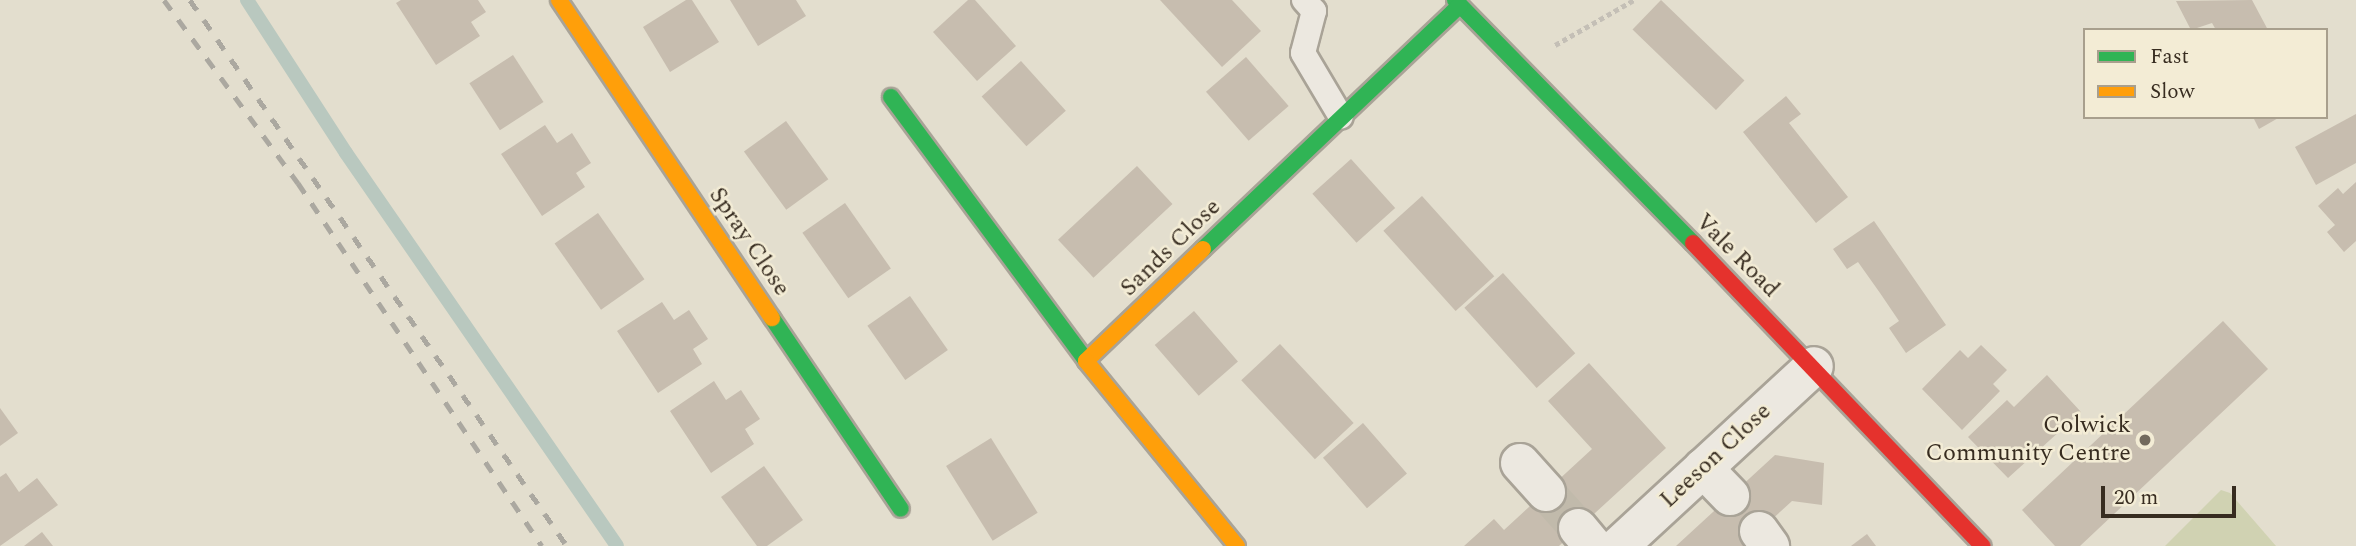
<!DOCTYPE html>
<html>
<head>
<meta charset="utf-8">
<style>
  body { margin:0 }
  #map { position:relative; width:2356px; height:546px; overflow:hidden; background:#e3dece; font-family:Spectral,serif }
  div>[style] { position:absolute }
  .green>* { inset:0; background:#d0d2b2 }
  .stream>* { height:14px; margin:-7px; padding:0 7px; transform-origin:7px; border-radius:7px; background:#b9c8bf }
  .building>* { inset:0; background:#c7bdaf; transform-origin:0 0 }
  .street-tunnel>* { height:38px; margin-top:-19px; transform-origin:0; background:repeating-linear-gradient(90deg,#c1baab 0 38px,transparent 0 57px) }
  .path>* { height:4.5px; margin-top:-2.25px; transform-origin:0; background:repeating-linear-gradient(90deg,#c4bfb6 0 5px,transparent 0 8.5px) }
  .roads { filter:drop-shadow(2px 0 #a9a397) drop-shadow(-2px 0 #a9a397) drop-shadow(0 2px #a9a397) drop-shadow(0 -2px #a9a397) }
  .lane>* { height:24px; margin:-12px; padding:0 12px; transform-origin:12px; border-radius:12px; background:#ece8e0 }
  .street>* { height:38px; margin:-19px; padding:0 19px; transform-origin:19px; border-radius:19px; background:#ece8e0 }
  .fast>* { height:16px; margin:-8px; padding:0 8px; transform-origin:8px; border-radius:8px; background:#30b455 }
  .slow>* { height:16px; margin:-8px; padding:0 8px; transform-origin:8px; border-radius:8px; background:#ff9f0a }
  .jam>* { height:16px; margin:-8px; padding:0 8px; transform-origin:8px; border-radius:8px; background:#e5322d }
  .rail>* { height:5px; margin-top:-2.5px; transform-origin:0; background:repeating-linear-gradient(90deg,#aba8a0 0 12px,transparent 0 24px) }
  .dots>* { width:19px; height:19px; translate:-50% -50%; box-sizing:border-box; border:4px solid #f3ecd5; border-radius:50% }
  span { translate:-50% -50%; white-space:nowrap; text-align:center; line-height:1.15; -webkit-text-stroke:5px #f3ecd5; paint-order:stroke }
  .street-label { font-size:24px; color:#372c20 }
  .poi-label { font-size:24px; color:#372c20 }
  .right { translate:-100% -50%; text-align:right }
  .legend { position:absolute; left:2083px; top:28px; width:245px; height:91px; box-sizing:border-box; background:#f3ecd5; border:2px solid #a89f8d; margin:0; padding:9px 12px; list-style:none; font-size:21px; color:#372c20 }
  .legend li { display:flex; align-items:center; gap:14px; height:35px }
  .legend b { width:35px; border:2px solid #a89f8d }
  .scale { position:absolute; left:2101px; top:486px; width:135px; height:32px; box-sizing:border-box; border:4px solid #372c20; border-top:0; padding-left:9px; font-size:21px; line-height:24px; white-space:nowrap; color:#372c20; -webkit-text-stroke:5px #f3ecd5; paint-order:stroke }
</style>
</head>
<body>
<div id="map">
  <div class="green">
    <div style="clip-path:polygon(2221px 490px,2230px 493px,2276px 546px,2165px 546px)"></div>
  </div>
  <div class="stream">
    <div style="left:247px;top:0;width:182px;rotate:57.1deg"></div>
    <div style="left:346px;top:153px;width:477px;rotate:55.4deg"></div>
  </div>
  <div class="building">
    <div style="clip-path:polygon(401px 0,478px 0,486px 12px,471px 22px,480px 36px,436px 65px,396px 3px)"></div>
    <div style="clip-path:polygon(686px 0,692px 0,719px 42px,670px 72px,643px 27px)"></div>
    <div style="clip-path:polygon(730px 0,796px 0,806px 16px,758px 46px)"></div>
    <div style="clip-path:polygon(968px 0,975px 0,1016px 46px,977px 81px,933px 32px)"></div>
    <div style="clip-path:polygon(1160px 0,1232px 0,1261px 31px,1222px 67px)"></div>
    <div style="left:1661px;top:0;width:116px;height:41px;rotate:44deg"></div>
    <div style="clip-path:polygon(2252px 0,2268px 30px,2216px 30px,2212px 23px,2191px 30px,2176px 1px)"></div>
    <div style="left:513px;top:55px;width:56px;height:52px;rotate:57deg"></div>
    <div style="left:1246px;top:57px;width:65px;height:53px;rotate:49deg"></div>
    <div style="left:1021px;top:61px;width:67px;height:53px;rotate:48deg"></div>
    <div style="clip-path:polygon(1786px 96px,1801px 114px,1789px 123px,1848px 197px,1816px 223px,1743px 132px)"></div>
    <div style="clip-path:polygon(2356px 114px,2356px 163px,2316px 185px,2295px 147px)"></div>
    <div style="clip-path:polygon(2253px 117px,2280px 117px,2259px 129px)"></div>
    <div style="left:786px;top:121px;width:72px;height:52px;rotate:54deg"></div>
    <div style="clip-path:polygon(545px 125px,557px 143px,572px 133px,591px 163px,576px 173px,585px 187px,542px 216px,501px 154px)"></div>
    <div style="left:1351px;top:159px;width:66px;height:52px;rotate:48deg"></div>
    <div style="left:1137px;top:166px;width:52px;height:108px;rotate:47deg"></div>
    <div style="clip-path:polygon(2356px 182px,2356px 241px,2344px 252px,2327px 232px,2335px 225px,2318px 206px,2338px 188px,2343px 194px)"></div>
    <div style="left:1422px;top:196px;width:108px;height:52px;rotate:48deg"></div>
    <div style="left:845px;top:203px;width:80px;height:52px;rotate:55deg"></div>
    <div style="left:598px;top:213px;width:81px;height:53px;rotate:55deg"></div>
    <div style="clip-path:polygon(1874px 221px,1946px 325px,1906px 353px,1889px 328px,1899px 321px,1880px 293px,1858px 262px,1847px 269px,1833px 249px)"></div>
    <div style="left:1503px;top:273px;width:108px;height:52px;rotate:48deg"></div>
    <div style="left:910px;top:296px;width:66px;height:52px;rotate:55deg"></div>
    <div style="clip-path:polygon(662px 302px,674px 320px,689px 310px,708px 339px,693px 349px,702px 364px,658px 393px,617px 331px)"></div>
    <div style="left:1194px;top:311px;width:67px;height:52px;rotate:49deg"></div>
    <div style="clip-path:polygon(2223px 321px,2268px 369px,2080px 546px,2055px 546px,2022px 510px)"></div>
    <div style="left:1280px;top:344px;width:108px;height:53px;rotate:47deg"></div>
    <div style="clip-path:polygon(1981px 345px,2007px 370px,1993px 384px,2000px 391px,1962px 430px,1922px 389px,1960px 350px,1968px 358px)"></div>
    <div style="clip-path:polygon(1589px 363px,1666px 448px,1559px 546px,1464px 546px,1494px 519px,1504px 530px,1592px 449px,1548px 401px)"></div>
    <div style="clip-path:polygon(2047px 375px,2081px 412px,2008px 478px,1968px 437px,2007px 400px,2014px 407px)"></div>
    <div style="clip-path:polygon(714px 381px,726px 400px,741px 390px,760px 419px,745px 429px,754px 444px,711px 473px,670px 411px)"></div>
    <div style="clip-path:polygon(0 408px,18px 433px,0 446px)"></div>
    <div style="left:1363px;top:423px;width:67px;height:53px;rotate:49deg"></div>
    <div style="left:991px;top:438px;width:88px;height:53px;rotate:58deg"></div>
    <div style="clip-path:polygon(1775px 455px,1824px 463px,1822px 505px,1792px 501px,1743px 546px,1676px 546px)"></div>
    <div style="clip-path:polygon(764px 466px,803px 520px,767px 546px,757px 546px,721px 497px)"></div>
    <div style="clip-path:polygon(6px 473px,19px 492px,37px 478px,58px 505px,0 546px,0 477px)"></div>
    <div style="clip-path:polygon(42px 532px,53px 546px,24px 546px)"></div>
    <div style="clip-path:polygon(1867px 534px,1876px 546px,1851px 546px)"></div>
  </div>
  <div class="street-tunnel">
    <div style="left:1546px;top:492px;width:48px;rotate:48.4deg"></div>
  </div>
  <div class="path">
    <div style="left:1555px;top:45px;width:91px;rotate:-29.7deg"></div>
  </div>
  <div class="roads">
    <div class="lane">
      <div style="left:1304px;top:0;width:15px;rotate:48deg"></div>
      <div style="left:1314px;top:11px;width:43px;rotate:104.7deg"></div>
      <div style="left:1303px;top:53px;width:74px;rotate:59.3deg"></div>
    </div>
    <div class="street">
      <div style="left:1520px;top:463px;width:39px;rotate:48deg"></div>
      <div style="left:1703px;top:468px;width:39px;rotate:46deg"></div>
      <div style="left:1578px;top:528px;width:23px;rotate:50deg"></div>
      <div style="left:1759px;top:531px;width:19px;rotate:54deg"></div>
      <div style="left:1619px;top:546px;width:265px;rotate:-42.7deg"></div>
    </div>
    <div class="fast">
      <div style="left:1455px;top:0;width:340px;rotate:45.6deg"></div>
      <div style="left:891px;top:97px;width:328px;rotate:53.5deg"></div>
      <div style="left:1203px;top:249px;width:354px;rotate:-43.5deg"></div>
      <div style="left:772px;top:318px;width:230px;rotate:56deg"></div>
    </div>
    <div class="slow">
      <div style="left:559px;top:0;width:383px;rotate:56.2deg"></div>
      <div style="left:1203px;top:249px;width:162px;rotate:136.3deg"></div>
      <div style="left:1086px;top:361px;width:239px;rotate:50.8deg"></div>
    </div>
    <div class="jam">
      <div style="left:1693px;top:243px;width:419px;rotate:46.3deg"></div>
    </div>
  </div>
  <div class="rail">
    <div style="left:164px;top:0;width:227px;rotate:53.8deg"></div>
    <div style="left:298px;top:183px;width:437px;rotate:56.1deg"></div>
    <div style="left:190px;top:0;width:664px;rotate:55.38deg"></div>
  </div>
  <div class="dots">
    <div style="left:2145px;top:440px;background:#736a5d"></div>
  </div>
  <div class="street-label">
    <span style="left:749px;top:242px;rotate:56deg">Spray Close</span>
    <span style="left:1171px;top:248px;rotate:-44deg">Sands Close</span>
    <span style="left:1737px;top:256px;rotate:45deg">Vale Road</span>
    <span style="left:1716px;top:456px;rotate:-43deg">Leeson Close</span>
  </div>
  <div class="poi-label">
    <span class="right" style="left:2131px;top:440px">Colwick<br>Community Centre</span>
  </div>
  <ul class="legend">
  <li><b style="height:9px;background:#30b455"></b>Fast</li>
  <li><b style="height:9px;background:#ff9f0a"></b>Slow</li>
  </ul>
  <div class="scale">20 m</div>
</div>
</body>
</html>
